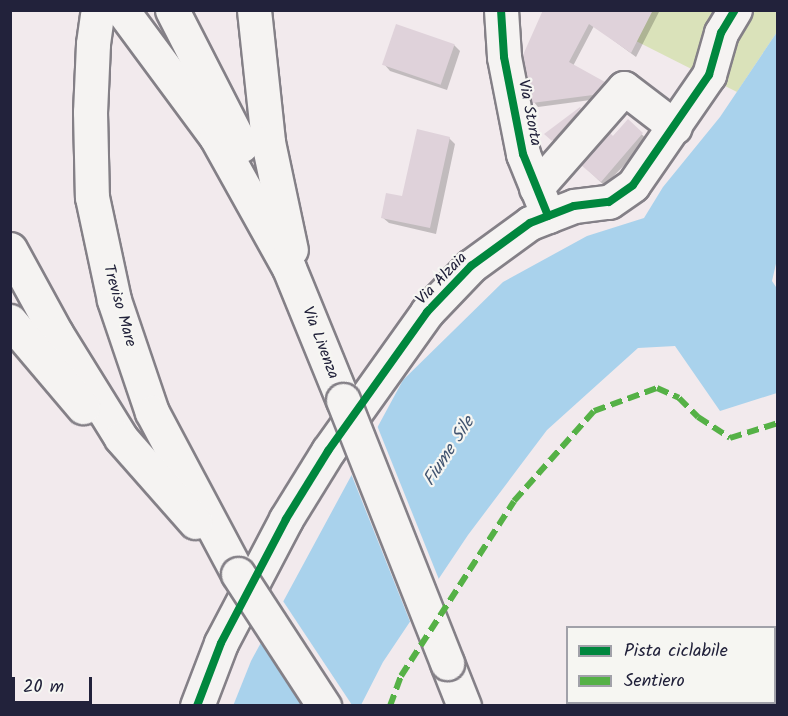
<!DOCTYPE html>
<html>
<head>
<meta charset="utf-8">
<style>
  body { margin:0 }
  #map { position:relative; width:788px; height:716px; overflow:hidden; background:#f2eaed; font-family:Kalam,sans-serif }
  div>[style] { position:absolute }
  .green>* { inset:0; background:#dae2ba }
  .water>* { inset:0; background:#a9d2ec }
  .pier>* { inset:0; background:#f2eaed }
  .shadow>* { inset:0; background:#0003; transform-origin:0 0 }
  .building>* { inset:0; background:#dfd2da; transform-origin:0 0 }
  .roads { filter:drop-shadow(2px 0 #848087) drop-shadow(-2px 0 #848087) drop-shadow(0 2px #848087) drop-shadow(0 -2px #848087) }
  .minor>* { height:33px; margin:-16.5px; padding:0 16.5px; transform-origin:16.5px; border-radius:16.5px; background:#f5f3f2 }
  .highway>* { height:33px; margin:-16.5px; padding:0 16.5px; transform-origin:16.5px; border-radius:16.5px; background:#f5f3f2 }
  .bridges { filter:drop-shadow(2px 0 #848087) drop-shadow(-2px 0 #848087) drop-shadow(0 2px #848087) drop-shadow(0 -2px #848087) }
  .highway-bridge>* { height:33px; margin:-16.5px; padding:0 16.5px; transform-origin:16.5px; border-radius:16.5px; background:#f5f3f2 }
  .quiet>* { height:6px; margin-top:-3px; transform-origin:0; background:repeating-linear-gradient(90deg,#55b146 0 12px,transparent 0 18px) }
  .cycleway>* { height:8px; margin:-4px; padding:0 4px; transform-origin:4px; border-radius:4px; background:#00873e }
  span { translate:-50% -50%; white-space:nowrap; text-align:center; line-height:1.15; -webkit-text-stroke:4.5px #f6f6f2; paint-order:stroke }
  .street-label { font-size:16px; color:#22223b }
  .water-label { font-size:18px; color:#415470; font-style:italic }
  .frame { position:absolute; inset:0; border:12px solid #22223b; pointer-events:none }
  .legend { position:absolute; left:566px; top:626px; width:210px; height:78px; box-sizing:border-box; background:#f6f6f2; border:2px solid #a1a1a9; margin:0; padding:8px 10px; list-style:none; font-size:18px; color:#22223b }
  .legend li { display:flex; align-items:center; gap:12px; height:30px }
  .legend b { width:30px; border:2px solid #a1a1a9 }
  .scale { position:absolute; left:12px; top:677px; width:80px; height:27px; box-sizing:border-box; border:3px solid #22223b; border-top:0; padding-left:8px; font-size:18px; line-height:21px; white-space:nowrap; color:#22223b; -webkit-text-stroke:4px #f6f6f2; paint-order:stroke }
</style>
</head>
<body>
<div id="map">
  <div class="green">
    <div style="clip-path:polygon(649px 11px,777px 11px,777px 32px,737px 92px,636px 41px)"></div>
  </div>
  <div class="water">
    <div style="clip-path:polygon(777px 32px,778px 255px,772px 281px,778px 290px,777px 393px,720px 411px,675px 346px,638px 348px,547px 430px,468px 535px,383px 662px,361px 705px,233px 706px,251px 661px,403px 380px,503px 282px,587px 236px,644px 218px,663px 187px,720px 117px)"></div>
  </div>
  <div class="pier">
    <div style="clip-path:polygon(376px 423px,440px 582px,411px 624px,350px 471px)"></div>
    <div style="clip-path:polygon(281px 598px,352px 705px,303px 705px,259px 639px)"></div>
  </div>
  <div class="shadow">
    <div style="clip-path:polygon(602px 10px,660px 10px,636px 57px,594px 26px,573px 66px,608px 87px,598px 99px,538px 107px,534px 102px,524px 55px)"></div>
    <div style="clip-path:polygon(454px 45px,460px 51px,447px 90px,390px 71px,384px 64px)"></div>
    <div style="clip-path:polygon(581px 110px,583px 112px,556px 143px,547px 134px)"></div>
    <div style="left:628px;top:121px;width:28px;height:63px;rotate:44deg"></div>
    <div style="clip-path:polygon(449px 138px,455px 144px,436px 234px,389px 223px,382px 217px,404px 198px)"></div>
  </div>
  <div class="building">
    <div style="clip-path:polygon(543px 10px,653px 10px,631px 53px,589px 24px,569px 62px,605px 82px,593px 95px,532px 103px,523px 55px)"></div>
    <div style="left:396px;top:24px;width:62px;height:43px;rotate:19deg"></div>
    <div style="clip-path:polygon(580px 107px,581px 108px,552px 141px,544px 134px)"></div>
    <div style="clip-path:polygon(628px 119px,643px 133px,601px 182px,581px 165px,610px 133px,613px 136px)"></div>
    <div style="clip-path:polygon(417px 129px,450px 137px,430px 228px,381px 218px,386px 193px,402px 196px)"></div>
  </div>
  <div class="roads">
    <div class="minor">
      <div style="left:501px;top:10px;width:47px;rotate:86.3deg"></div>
      <div style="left:504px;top:57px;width:99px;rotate:78.9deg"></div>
      <div style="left:523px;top:154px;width:67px;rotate:68deg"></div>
      <div style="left:536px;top:188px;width:133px;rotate:-48.7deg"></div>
      <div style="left:624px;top:88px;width:64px;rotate:37.4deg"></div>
      <div style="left:197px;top:706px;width:67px;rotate:-69.1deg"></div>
      <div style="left:221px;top:643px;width:140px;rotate:-62.3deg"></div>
      <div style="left:286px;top:519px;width:80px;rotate:-58.3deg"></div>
      <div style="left:328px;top:451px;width:171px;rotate:-54.5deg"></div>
      <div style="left:427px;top:312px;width:64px;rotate:-46.3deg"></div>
      <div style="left:471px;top:266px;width:73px;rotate:-36.1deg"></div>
      <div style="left:530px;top:223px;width:47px;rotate:-21.1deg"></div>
      <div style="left:574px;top:206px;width:35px;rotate:-7deg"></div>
      <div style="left:609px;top:202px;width:29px;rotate:-35deg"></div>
      <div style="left:633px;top:185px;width:134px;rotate:-55.4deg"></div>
      <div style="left:709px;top:75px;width:44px;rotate:-74.1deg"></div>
      <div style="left:721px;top:33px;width:27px;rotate:-59deg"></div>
    </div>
    <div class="highway">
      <div style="left:122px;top:10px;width:158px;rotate:53.5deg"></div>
      <div style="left:216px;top:137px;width:150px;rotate:60.9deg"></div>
      <div style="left:289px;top:268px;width:143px;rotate:67.8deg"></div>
      <div style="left:172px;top:10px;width:152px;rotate:62.9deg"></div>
      <div style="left:254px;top:10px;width:133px;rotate:83.9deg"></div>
      <div style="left:268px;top:142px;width:110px;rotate:78deg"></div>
      <div style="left:97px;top:15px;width:29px;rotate:98deg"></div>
      <div style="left:93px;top:44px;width:68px;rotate:92.5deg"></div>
      <div style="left:90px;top:112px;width:85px;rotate:88.7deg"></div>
      <div style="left:92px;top:197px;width:105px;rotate:77.9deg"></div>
      <div style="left:114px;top:300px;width:118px;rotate:71.3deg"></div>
      <div style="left:152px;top:412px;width:183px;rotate:62deg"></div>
      <div style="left:10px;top:249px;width:96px;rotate:61.3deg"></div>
      <div style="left:56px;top:333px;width:123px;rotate:58.2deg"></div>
      <div style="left:121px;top:438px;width:112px;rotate:48.6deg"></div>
      <div style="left:10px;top:321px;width:113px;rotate:49.7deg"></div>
      <div style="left:447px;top:663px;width:46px;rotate:68.4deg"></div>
    </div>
  </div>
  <div class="bridges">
    <div class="highway-bridge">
      <div style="left:343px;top:400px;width:283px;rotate:68.4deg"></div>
      <div style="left:238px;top:574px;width:158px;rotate:56.9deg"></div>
    </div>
  </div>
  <div class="quiet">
    <div style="left:390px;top:706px;width:32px;rotate:-70deg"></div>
    <div style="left:401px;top:676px;width:208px;rotate:-57.1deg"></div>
    <div style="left:514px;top:501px;width:120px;rotate:-48.4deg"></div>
    <div style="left:594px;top:411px;width:67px;rotate:-20.1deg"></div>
    <div style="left:657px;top:388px;width:24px;rotate:24deg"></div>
    <div style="left:679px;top:398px;width:27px;rotate:45deg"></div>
    <div style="left:698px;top:417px;width:38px;rotate:33deg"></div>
    <div style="left:730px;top:438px;width:50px;rotate:-17.4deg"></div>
  </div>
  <div class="cycleway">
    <div style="left:501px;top:10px;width:47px;rotate:86.3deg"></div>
    <div style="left:504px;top:57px;width:99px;rotate:78.9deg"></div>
    <div style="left:523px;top:154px;width:67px;rotate:68deg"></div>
    <div style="left:197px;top:706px;width:67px;rotate:-69.1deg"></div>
    <div style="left:221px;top:643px;width:140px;rotate:-62.3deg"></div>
    <div style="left:286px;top:519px;width:80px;rotate:-58.3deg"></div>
    <div style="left:328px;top:451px;width:171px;rotate:-54.5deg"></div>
    <div style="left:427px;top:312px;width:64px;rotate:-46.3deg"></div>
    <div style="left:471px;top:266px;width:73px;rotate:-36.1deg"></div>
    <div style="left:530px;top:223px;width:47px;rotate:-21.1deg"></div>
    <div style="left:574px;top:206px;width:35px;rotate:-7deg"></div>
    <div style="left:609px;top:202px;width:29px;rotate:-35deg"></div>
    <div style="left:633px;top:185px;width:134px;rotate:-55.4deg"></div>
    <div style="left:709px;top:75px;width:44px;rotate:-74.1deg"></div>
    <div style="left:721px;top:33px;width:27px;rotate:-59deg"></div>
  </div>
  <div class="street-label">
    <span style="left:529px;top:113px;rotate:79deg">Via Storta</span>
    <span style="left:442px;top:279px;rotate:-46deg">Via Alzaia</span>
    <span style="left:119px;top:306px;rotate:74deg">Treviso Mare</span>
    <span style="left:320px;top:343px;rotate:69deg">Via Livenza</span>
  </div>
  <div class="water-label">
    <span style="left:450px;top:452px;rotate:-57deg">Fiume Sile</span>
  </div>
  <div class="frame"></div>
  <ul class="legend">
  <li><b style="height:8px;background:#00873e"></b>Pista ciclabile</li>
  <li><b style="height:8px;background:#55b146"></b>Sentiero</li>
  </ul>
  <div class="scale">20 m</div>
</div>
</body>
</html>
